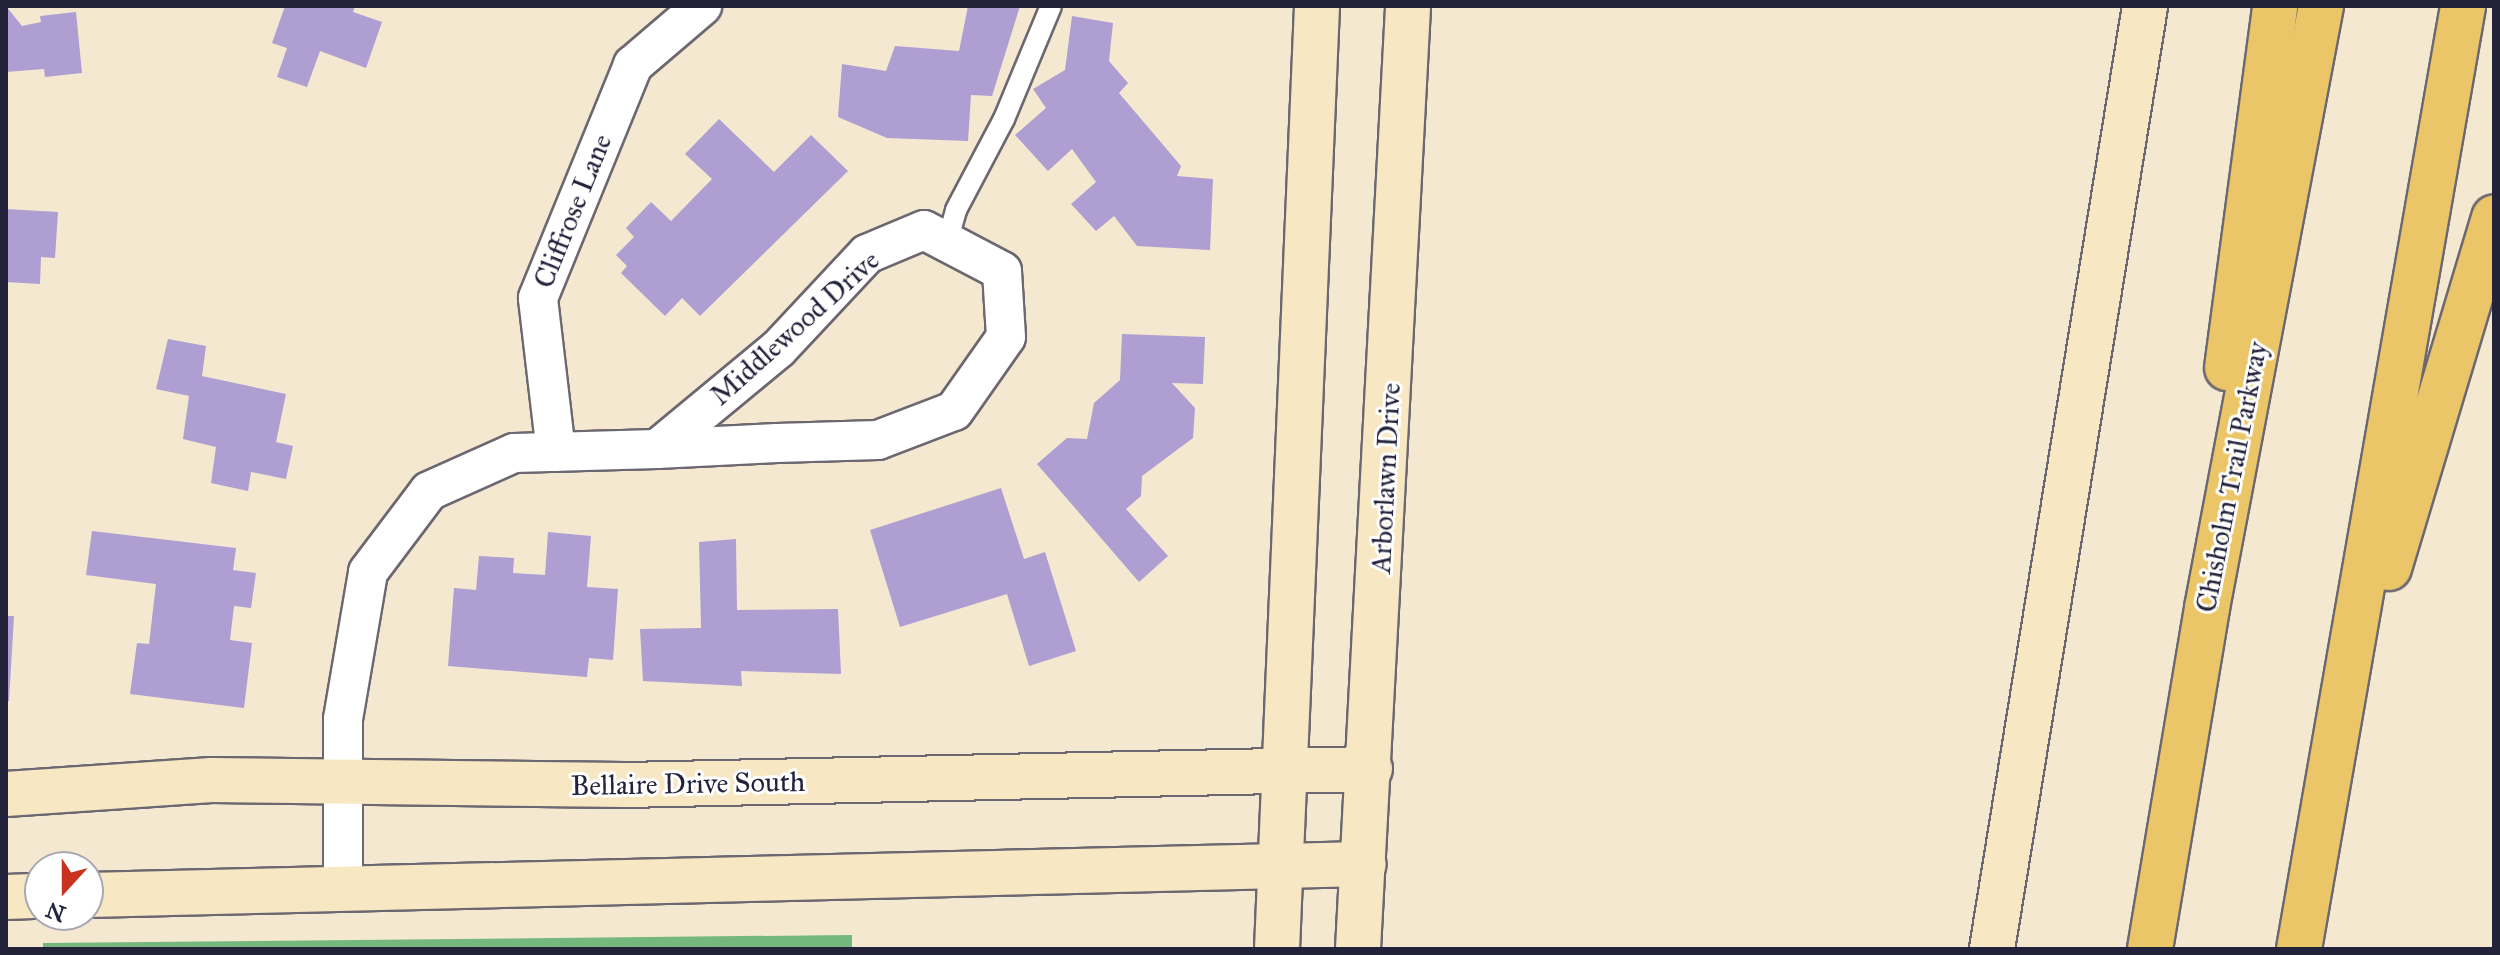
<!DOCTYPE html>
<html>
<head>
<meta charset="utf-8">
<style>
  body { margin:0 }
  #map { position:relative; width:2500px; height:955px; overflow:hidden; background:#f4e8d1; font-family:"IM FELL Great Primer",serif }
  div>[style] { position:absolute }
  .forest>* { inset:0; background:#74b87d }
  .building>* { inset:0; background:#af9ed1 }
  .roads { filter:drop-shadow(2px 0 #6c6770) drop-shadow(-2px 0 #6c6770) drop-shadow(0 2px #6c6770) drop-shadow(0 -2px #6c6770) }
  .service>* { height:20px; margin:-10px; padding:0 10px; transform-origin:10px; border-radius:10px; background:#fff }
  .minor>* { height:38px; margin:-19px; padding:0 19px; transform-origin:19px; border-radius:19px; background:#fff }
  .secondary>* { height:44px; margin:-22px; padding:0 22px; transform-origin:22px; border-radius:22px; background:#f7e8c3 }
  .motorway>* { height:44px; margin:-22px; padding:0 22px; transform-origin:22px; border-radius:22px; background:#ebc669 }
  span { translate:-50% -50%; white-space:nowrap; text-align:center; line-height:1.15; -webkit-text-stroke:6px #fff; paint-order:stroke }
  .street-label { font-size:28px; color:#22223b }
  .frame { position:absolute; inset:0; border:8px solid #22223b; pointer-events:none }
  .north { position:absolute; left:24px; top:851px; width:80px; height:80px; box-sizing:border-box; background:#fff; border:2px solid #a7a7b1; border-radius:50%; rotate:201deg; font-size:22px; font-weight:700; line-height:32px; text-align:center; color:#22223b }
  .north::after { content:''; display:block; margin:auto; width:28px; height:36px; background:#c8321e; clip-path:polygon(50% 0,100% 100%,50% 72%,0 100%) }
</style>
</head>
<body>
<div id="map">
  <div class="forest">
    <div style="clip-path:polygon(852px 935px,852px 949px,43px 949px,43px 943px)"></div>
  </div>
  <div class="building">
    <div style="clip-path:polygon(6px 6px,22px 26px,41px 22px,40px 16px,76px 12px,82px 73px,45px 77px,44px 69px,6px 72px)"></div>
    <div style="clip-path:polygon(285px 6px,355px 6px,353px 12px,382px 22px,366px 68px,320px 51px,307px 87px,277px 77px,287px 48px,272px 43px)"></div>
    <div style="clip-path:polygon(968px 6px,1020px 6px,992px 96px,971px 95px,968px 141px,887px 138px,838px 117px,842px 64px,886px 71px,895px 46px,959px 51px)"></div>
    <div style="clip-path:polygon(1072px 16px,1113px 23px,1109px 61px,1128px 83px,1119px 93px,1181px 166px,1177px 176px,1213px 179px,1210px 250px,1137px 246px,1114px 216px,1096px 231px,1071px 204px,1096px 182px,1072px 149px,1048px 171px,1015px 135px,1046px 108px,1033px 89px,1065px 70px)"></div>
    <div style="clip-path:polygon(719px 119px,774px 172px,811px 135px,848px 171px,700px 316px,682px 298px,665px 316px,621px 273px,627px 266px,616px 255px,634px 237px,626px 228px,651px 202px,671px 221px,712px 179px,685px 154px)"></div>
    <div style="clip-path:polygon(6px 209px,58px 212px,55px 258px,41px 257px,40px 284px,6px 282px)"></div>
    <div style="clip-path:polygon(1122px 334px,1205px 337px,1203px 384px,1172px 383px,1195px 408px,1193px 438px,1142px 476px,1141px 496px,1126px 509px,1168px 556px,1139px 582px,1037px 464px,1067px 438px,1087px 439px,1094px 403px,1120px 380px)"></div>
    <div style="clip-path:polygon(168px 339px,206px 346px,202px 376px,286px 394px,276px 442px,293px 446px,286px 479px,251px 472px,248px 491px,211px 483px,216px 447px,183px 439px,189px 396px,156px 389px)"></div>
    <div style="clip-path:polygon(1001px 488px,1024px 559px,1045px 552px,1076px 651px,1029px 666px,1007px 594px,900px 627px,870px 530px)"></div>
    <div style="clip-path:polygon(92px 531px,236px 548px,233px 570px,256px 573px,251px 608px,234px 606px,230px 640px,252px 643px,244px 708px,130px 694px,137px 643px,149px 644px,156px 584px,86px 575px)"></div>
    <div style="clip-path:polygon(548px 532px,591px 536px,587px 587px,618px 589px,613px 660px,589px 658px,587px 677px,448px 666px,454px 588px,476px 590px,479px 556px,514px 558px,513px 573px,545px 575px)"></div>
    <div style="clip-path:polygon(736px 539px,737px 610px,838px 609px,841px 674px,741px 671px,742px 686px,643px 681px,640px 629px,701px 628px,699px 542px)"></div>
    <div style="clip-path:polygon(6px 616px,14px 616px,9px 701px,6px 701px)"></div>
  </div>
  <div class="roads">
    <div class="service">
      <div style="left:947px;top:242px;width:33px;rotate:-74deg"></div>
      <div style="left:956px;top:210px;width:103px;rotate:-62.2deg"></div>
      <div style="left:1004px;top:119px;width:122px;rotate:-67.4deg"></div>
    </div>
    <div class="minor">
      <div style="left:556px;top:452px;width:155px;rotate:-96.7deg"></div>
      <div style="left:538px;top:298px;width:252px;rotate:-67.8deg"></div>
      <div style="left:633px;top:65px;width:91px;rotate:-40.5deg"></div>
      <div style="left:343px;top:889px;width:170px;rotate:-90deg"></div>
      <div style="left:343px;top:719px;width:149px;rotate:-80.3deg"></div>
      <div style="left:368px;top:572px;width:101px;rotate:-53deg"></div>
      <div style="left:429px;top:491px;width:93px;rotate:-24.1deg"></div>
      <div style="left:514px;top:453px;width:143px;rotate:-1.6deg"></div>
      <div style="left:657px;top:449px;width:120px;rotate:-2.9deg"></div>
      <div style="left:777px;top:443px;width:101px;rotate:-1.7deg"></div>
      <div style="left:878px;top:440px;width:81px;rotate:-20.9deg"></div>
      <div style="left:954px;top:411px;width:90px;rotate:-54.9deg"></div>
      <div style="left:1006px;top:337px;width:66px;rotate:-93.5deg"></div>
      <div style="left:1002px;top:271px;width:88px;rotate:-152.3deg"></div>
      <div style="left:924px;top:230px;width:62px;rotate:157.2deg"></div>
      <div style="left:867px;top:254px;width:130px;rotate:133.1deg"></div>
      <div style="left:778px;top:349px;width:157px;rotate:140.4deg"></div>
    </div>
    <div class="secondary">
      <div style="left:6px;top:794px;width:206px;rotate:-3.9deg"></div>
      <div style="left:212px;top:780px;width:413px;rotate:0.7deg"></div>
      <div style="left:625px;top:785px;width:745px;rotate:-1.23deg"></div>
      <div style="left:88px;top:895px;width:1276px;rotate:-1.39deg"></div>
      <div style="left:6px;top:897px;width:34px;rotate:-2deg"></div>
      <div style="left:1277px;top:949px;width:944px;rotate:-87.57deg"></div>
      <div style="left:1358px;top:949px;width:944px;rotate:-86.96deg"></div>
      <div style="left:1992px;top:949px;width:955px;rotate:-80.78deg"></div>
    </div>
    <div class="motorway">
      <div style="left:2227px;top:368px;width:365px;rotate:-82.4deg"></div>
      <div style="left:2389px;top:568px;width:366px;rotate:-73.3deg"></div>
      <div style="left:2150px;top:949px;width:346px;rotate:-80.5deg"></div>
      <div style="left:2207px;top:608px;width:613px;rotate:-79.28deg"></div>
      <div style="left:2299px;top:949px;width:957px;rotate:-80.13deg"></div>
    </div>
  </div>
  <div class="street-label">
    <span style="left:573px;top:211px;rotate:-68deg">Cliffrose Lane</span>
    <span style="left:795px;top:328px;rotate:-42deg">Middlewood Drive</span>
    <span style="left:2232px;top:477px;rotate:-79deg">Chisholm Trail Parkway</span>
    <span style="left:1386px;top:478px;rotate:-87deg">Arborlawn Drive</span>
    <span style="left:688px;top:784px;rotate:-1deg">Bellaire Drive South</span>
  </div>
  <div class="frame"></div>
  <div class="north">N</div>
</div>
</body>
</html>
